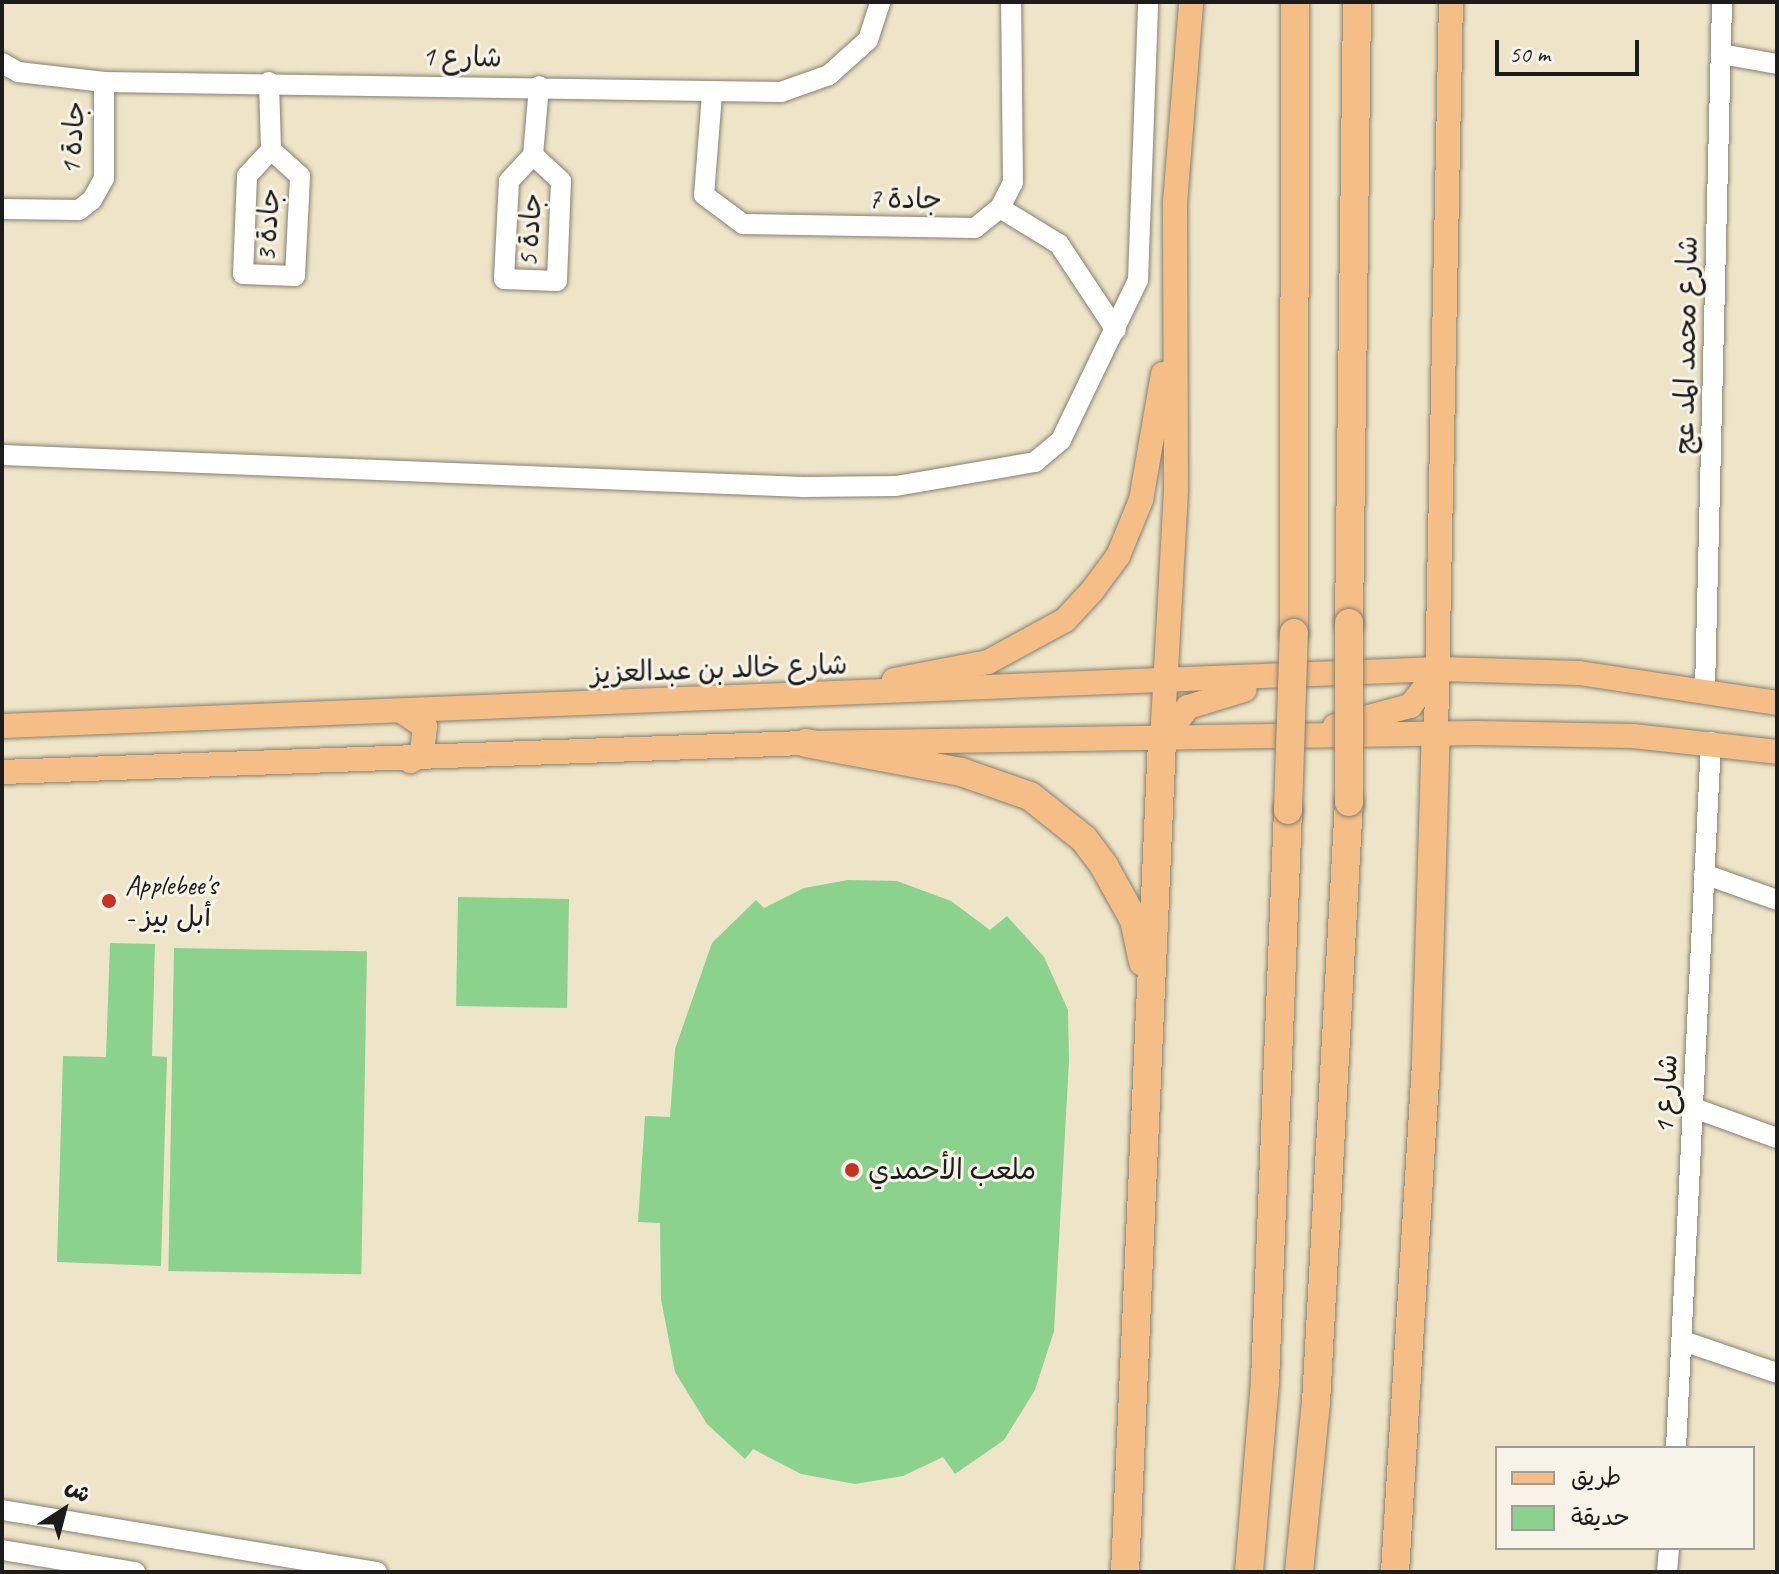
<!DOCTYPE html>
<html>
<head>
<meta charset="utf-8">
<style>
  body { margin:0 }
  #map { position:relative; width:1779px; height:1574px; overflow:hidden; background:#eee4c7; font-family:Caveat,"Playpen Sans Arabic",sans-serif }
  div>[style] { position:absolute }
  .green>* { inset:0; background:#8bd28c; transform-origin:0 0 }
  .roads { filter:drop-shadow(0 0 2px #858072) drop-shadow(0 0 2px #858072) }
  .minor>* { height:20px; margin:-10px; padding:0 10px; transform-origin:10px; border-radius:10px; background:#fff }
  .major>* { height:24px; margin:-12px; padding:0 12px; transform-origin:12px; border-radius:12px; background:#f6be87 }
  .highway>* { height:28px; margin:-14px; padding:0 14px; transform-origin:14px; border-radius:14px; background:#f6be87 }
  .bridges { filter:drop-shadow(0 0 2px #858072) drop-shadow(0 0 2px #858072) }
  .highway-bridge>* { height:28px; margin:-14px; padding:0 14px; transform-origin:14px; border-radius:14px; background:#f6be87 }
  .dots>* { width:22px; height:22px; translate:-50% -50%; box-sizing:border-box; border:4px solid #f7f3e8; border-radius:50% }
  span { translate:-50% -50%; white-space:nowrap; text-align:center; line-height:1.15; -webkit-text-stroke:6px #f7f3e8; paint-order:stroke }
  .street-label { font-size:28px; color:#1c1c1c }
  .poi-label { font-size:28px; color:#1c1c1c }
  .left { translate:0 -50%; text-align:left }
  .frame { position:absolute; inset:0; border:4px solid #1c1c1c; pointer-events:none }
  .legend { position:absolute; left:1495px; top:1446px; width:260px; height:104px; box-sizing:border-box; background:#f7f3e8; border:2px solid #9f9d96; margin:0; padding:10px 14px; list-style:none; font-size:24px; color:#1c1c1c }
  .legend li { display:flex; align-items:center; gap:16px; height:40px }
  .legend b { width:40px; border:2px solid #9f9d96 }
  .north { position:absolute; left:24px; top:1470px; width:80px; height:80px; -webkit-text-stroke:6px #f7f3e8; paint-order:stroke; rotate:36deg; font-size:22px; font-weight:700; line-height:32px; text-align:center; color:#1c1c1c }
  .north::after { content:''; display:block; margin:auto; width:28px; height:36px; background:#1c1c1c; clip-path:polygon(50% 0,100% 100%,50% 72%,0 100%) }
  .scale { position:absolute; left:1495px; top:40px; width:144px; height:36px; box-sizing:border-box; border:4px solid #1c1c1c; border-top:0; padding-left:10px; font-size:24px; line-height:28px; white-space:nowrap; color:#1c1c1c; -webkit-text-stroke:6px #f7f3e8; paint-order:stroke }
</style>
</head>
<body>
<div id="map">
  <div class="green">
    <i style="clip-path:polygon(848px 880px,897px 881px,951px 901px,990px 930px,1007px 916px,1044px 957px,1068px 1010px,1069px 1061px,1054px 1331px,1035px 1390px,1004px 1440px,955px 1474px,943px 1457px,903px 1476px,855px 1484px,801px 1474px,753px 1449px,745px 1459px,707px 1424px,675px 1372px,661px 1299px,660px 1223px,638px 1222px,645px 1116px,670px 1117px,675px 1049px,712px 943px,756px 900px,764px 908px,804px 888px)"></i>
    <i style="left:458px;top:897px;width:111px;height:109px;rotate:1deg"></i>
    <i style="clip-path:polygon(110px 943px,155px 944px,152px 1056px,167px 1057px,161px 1266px,57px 1262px,63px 1056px,106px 1057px)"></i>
    <i style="left:174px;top:948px;width:193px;height:323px;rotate:1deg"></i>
  </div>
  <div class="roads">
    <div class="minor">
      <i style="left:1721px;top:54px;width:57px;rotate:10.1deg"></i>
      <i style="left:2px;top:63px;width:18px;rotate:29deg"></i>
      <i style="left:18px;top:72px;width:87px;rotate:6.6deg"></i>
      <i style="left:104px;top:82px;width:677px;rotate:0.85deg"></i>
      <i style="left:781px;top:92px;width:51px;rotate:-19.5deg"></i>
      <i style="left:829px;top:75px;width:52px;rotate:-41.9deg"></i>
      <i style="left:868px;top:40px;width:40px;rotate:-72deg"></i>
      <i style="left:269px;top:82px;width:68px;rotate:88.3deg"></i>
      <i style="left:271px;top:150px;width:35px;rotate:133deg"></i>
      <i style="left:247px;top:176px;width:98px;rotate:92.3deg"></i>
      <i style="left:243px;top:274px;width:52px;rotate:2.2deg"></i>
      <i style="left:295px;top:276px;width:100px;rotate:-87.1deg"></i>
      <i style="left:300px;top:176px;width:39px;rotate:-138deg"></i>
      <i style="left:712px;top:94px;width:101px;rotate:94.5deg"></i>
      <i style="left:704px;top:195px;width:49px;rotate:36.6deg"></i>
      <i style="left:743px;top:224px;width:232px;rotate:1deg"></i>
      <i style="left:975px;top:228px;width:32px;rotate:-39deg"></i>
      <i style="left:1000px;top:208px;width:28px;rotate:-63deg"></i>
      <i style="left:1013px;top:183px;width:181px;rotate:-90.6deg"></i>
      <i style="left:533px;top:155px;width:38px;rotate:43deg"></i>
      <i style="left:561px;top:181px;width:100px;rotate:92.3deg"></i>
      <i style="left:557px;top:281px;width:53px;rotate:-177.8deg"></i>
      <i style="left:504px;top:279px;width:98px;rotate:-87.1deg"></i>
      <i style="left:509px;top:181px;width:35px;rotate:-47deg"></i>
      <i style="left:533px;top:155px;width:69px;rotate:-85deg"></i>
      <i style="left:1000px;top:208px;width:69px;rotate:31.4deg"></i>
      <i style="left:1059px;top:244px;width:103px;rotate:56.5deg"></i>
      <i style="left:2px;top:209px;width:77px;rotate:0.7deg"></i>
      <i style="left:79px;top:210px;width:16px;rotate:-38deg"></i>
      <i style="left:92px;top:200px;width:25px;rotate:-61deg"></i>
      <i style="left:104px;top:178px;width:96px;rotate:-90deg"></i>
      <i style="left:2px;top:455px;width:802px;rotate:2.29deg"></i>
      <i style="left:803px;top:487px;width:93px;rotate:-0.6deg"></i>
      <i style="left:896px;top:486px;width:141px;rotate:-9.8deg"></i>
      <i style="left:1035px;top:462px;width:34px;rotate:-40deg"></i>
      <i style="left:1061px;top:440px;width:178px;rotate:-64.3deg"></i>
      <i style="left:1138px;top:280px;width:278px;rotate:-87.9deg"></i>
      <i style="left:1705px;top:689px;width:687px;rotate:-88.58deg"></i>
      <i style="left:1704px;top:874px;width:77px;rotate:19.6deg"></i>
      <i style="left:1694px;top:1108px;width:88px;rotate:19.9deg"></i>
      <i style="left:1683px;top:1341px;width:99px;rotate:18.8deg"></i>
      <i style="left:1676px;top:1448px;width:707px;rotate:-87.16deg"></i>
      <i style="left:2px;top:1510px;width:380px;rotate:9.4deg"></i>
      <i style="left:2px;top:1550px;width:135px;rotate:9.4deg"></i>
      <i style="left:1667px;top:1572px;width:24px;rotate:-85deg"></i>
    </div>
    <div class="major">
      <i style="left:894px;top:680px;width:96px;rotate:-10.8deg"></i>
      <i style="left:988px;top:662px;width:88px;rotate:-28.6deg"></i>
      <i style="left:1065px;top:620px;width:40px;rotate:-47deg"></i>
      <i style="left:1092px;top:591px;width:44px;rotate:-53.4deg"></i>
      <i style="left:1118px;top:556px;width:61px;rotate:-67.7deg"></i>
      <i style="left:1141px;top:500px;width:128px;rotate:-80.1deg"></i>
      <i style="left:403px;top:712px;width:27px;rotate:34deg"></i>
      <i style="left:425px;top:727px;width:26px;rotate:97deg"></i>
      <i style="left:422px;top:753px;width:14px;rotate:144deg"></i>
      <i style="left:2px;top:726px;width:1438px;rotate:-2.27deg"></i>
      <i style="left:1439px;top:669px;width:140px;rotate:1.6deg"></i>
      <i style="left:1579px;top:673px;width:200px;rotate:8.6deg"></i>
      <i style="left:1335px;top:726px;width:78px;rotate:-14.9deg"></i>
      <i style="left:1410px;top:706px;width:45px;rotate:-51.3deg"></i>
      <i style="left:1436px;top:734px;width:732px;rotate:-88.83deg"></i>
      <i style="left:1162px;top:741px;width:251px;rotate:-86.8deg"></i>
      <i style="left:1176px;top:490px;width:287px;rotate:-90.2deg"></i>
      <i style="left:1175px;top:203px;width:202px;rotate:-85.4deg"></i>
      <i style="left:1162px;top:741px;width:43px;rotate:-52.6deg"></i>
      <i style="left:1188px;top:707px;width:59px;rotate:-16.9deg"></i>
      <i style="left:2px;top:772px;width:805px;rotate:-2.07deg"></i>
      <i style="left:806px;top:743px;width:671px;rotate:-0.85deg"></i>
      <i style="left:1477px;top:733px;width:156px;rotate:1.1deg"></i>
      <i style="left:1633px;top:736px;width:145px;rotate:6.3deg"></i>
    </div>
    <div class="highway">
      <i style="left:1349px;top:623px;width:621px;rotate:-89.26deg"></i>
      <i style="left:1294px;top:633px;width:631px;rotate:-89.91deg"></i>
      <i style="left:806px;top:743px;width:158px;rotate:10.6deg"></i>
      <i style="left:961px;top:772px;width:73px;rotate:19.2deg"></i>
      <i style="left:1030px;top:796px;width:69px;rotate:38.5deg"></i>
      <i style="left:1084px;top:839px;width:34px;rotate:53deg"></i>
      <i style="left:1104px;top:866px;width:62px;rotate:60.9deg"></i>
      <i style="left:1134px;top:920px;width:43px;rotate:77.9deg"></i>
      <i style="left:1125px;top:1572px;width:832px;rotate:-87.45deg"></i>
      <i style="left:1249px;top:1572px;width:192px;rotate:-85.2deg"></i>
      <i style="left:1265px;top:1381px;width:571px;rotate:-87.69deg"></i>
      <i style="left:1299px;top:1572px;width:170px;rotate:-84.3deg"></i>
      <i style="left:1316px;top:1403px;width:602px;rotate:-86.86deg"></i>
      <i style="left:1395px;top:1572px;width:510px;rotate:-86.51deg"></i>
      <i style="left:1426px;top:1063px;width:329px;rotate:-88.3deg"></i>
    </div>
  </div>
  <div class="bridges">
    <div class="highway-bridge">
      <i style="left:1349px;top:623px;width:179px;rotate:90deg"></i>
      <i style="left:1288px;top:810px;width:177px;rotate:-88.1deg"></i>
    </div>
  </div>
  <div class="dots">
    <i style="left:109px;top:901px;background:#c8321e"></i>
    <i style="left:852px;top:1170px;background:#c8321e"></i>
  </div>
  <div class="street-label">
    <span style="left:462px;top:57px;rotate:1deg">شارع 1</span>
    <span style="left:73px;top:138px;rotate:-86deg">جادة 1</span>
    <span style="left:905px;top:199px;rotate:1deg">جادة 7</span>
    <span style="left:268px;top:225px;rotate:-86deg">جادة 3</span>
    <span style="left:530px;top:230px;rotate:-86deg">جادة 5</span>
    <span style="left:1686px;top:345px;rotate:-89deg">شارع محمد المد عج</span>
    <span style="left:719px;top:669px;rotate:-2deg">شارع خالد بن عبدالعزيز</span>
    <span style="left:1666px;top:1094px;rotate:-87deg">شارع 1</span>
  </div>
  <div class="poi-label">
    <span class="left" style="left:125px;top:901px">Applebee's<br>- أبل بيز</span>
    <span class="left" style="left:868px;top:1170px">ملعب الأحمدي</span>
  </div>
  <div class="frame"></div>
  <ul class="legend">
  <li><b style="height:10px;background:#f6be87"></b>طريق</li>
  <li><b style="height:22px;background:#8bd28c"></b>حديقة</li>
  </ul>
  <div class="north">ش</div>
  <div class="scale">50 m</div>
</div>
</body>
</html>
